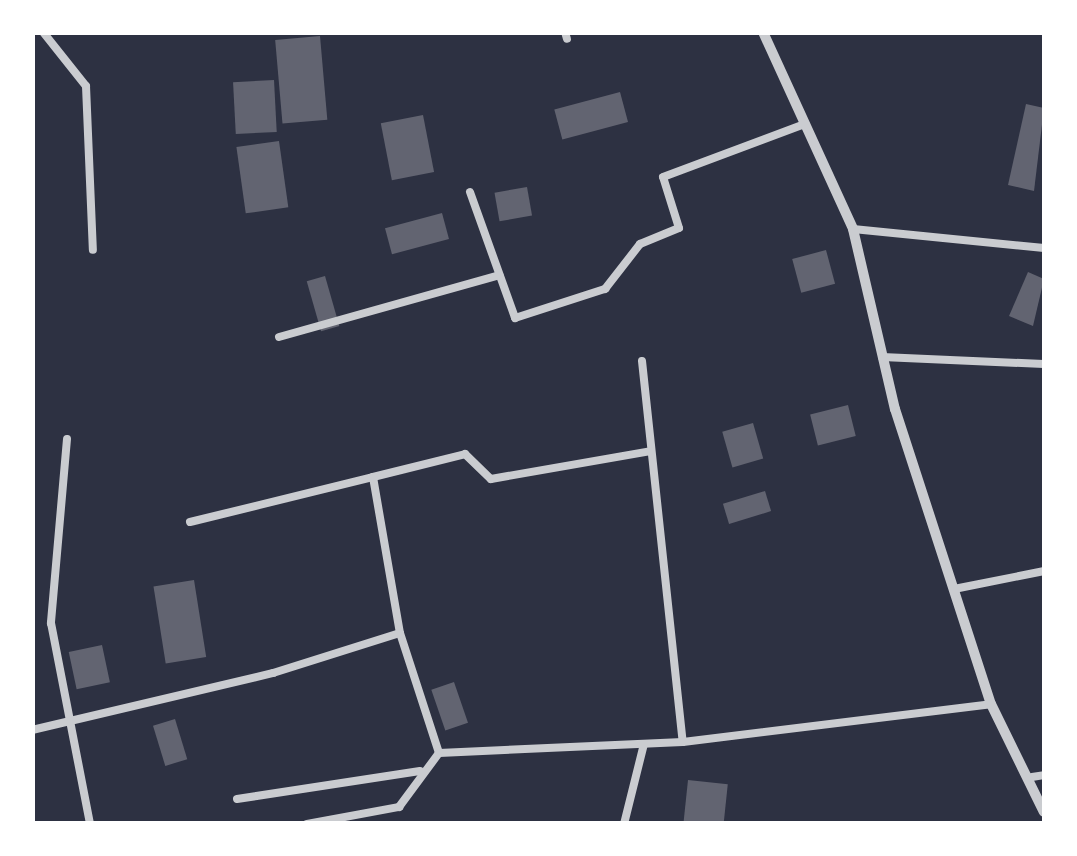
<!DOCTYPE html>
<html>
<head>
<meta charset="utf-8">
<style>
  body { margin:0 }
  #map { position:relative; width:1077px; height:856px; overflow:hidden; background:#2d3142; font-family:Inter,sans-serif }
  div>[style] { position:absolute }
  .building>* { inset:0; background:#626471; transform-origin:0 0 }
  .service>* { height:8px; margin:-4px; padding:0 4px; transform-origin:4px; border-radius:4px; background:#caccd0 }
  .minor>* { height:10px; margin:-5px; padding:0 5px; transform-origin:5px; border-radius:5px; background:#caccd0 }
  span { translate:-50% -50%; white-space:nowrap; text-align:center; line-height:1.15; -webkit-text-stroke:8px #fff; paint-order:stroke }
  .frame { position:absolute; inset:0; border:35px solid #fff; pointer-events:none }
</style>
</head>
<body>
<div id="map">
  <div class="building">
    <i style="left:320px;top:36px;width:84px;height:45px;rotate:85deg"></i>
    <i style="left:274px;top:80px;width:52px;height:41px;rotate:87deg"></i>
    <i style="left:620px;top:92px;width:31px;height:68px;rotate:75deg"></i>
    <i style="clip-path:polygon(1026px 104px,1044px 108px,1034px 191px,1008px 185px)"></i>
    <i style="left:423px;top:115px;width:58px;height:43px;rotate:79deg"></i>
    <i style="left:279px;top:141px;width:67px;height:43px;rotate:82deg"></i>
    <i style="left:527px;top:187px;width:29px;height:33px;rotate:80deg"></i>
    <i style="left:442px;top:213px;width:27px;height:59px;rotate:75deg"></i>
    <i style="left:826px;top:250px;width:35px;height:35px;rotate:75deg"></i>
    <i style="clip-path:polygon(1028px 272px,1044px 279px,1033px 326px,1009px 316px)"></i>
    <i style="left:325px;top:276px;width:52px;height:19px;rotate:74deg"></i>
    <i style="left:848px;top:405px;width:32px;height:39px;rotate:76deg"></i>
    <i style="left:753px;top:423px;width:37px;height:32px;rotate:74deg"></i>
    <i style="left:765px;top:491px;width:21px;height:44px;rotate:73deg"></i>
    <i style="left:194px;top:580px;width:78px;height:41px;rotate:81deg"></i>
    <i style="left:102px;top:645px;width:38px;height:34px;rotate:78deg"></i>
    <i style="left:454px;top:682px;width:43px;height:24px;rotate:71deg"></i>
    <i style="left:175px;top:719px;width:42px;height:23px;rotate:73deg"></i>
    <i style="left:688px;top:780px;width:40px;height:44px;rotate:6deg"></i>
  </div>
  <div class="service">
    <i style="left:43px;top:32px;width:69px;rotate:51.5deg"></i>
    <i style="left:86px;top:86px;width:164px;rotate:87.6deg"></i>
    <i style="left:565px;top:32px;width:7px;rotate:74deg"></i>
    <i style="left:470px;top:192px;width:134px;rotate:70.3deg"></i>
    <i style="left:515px;top:318px;width:95px;rotate:-17.9deg"></i>
    <i style="left:605px;top:289px;width:57px;rotate:-52.1deg"></i>
    <i style="left:640px;top:244px;width:42px;rotate:-22.3deg"></i>
    <i style="left:679px;top:228px;width:53px;rotate:-107.4deg"></i>
    <i style="left:663px;top:177px;width:152px;rotate:-20.5deg"></i>
    <i style="left:853px;top:229px;width:192px;rotate:5.7deg"></i>
    <i style="left:279px;top:337px;width:229px;rotate:-15.7deg"></i>
    <i style="left:882px;top:357px;width:162px;rotate:2.5deg"></i>
    <i style="left:642px;top:361px;width:383px;rotate:83.9deg"></i>
    <i style="left:67px;top:439px;width:185px;rotate:95deg"></i>
    <i style="left:51px;top:623px;width:205px;rotate:79deg"></i>
    <i style="left:373px;top:477px;width:95px;rotate:-14deg"></i>
    <i style="left:465px;top:454px;width:36px;rotate:44deg"></i>
    <i style="left:491px;top:479px;width:162px;rotate:-9.9deg"></i>
    <i style="left:190px;top:522px;width:188px;rotate:-13.8deg"></i>
    <i style="left:373px;top:477px;width:158px;rotate:80.2deg"></i>
    <i style="left:954px;top:589px;width:92px;rotate:-11.3deg"></i>
    <i style="left:32px;top:730px;width:248px;rotate:-13.3deg"></i>
    <i style="left:273px;top:673px;width:133px;rotate:-17.5deg"></i>
    <i style="left:400px;top:633px;width:126px;rotate:72deg"></i>
    <i style="left:439px;top:753px;width:244px;rotate:-2.6deg"></i>
    <i style="left:683px;top:742px;width:310px;rotate:-7deg"></i>
    <i style="left:1032px;top:777px;width:12px;rotate:-9deg"></i>
    <i style="left:237px;top:799px;width:185px;rotate:-8.7deg"></i>
    <i style="left:307px;top:824px;width:94px;rotate:-10.5deg"></i>
    <i style="left:399px;top:807px;width:67px;rotate:-53.5deg"></i>
    <i style="left:624px;top:824px;width:82px;rotate:-76deg"></i>
  </div>
  <div class="minor">
    <i style="left:763px;top:32px;width:217px;rotate:65.4deg"></i>
    <i style="left:853px;top:229px;width:185px;rotate:76.9deg"></i>
    <i style="left:895px;top:409px;width:310px;rotate:72deg"></i>
    <i style="left:991px;top:704px;width:120px;rotate:63.9deg"></i>
  </div>
  <div class="frame"></div>
</div>
</body>
</html>
